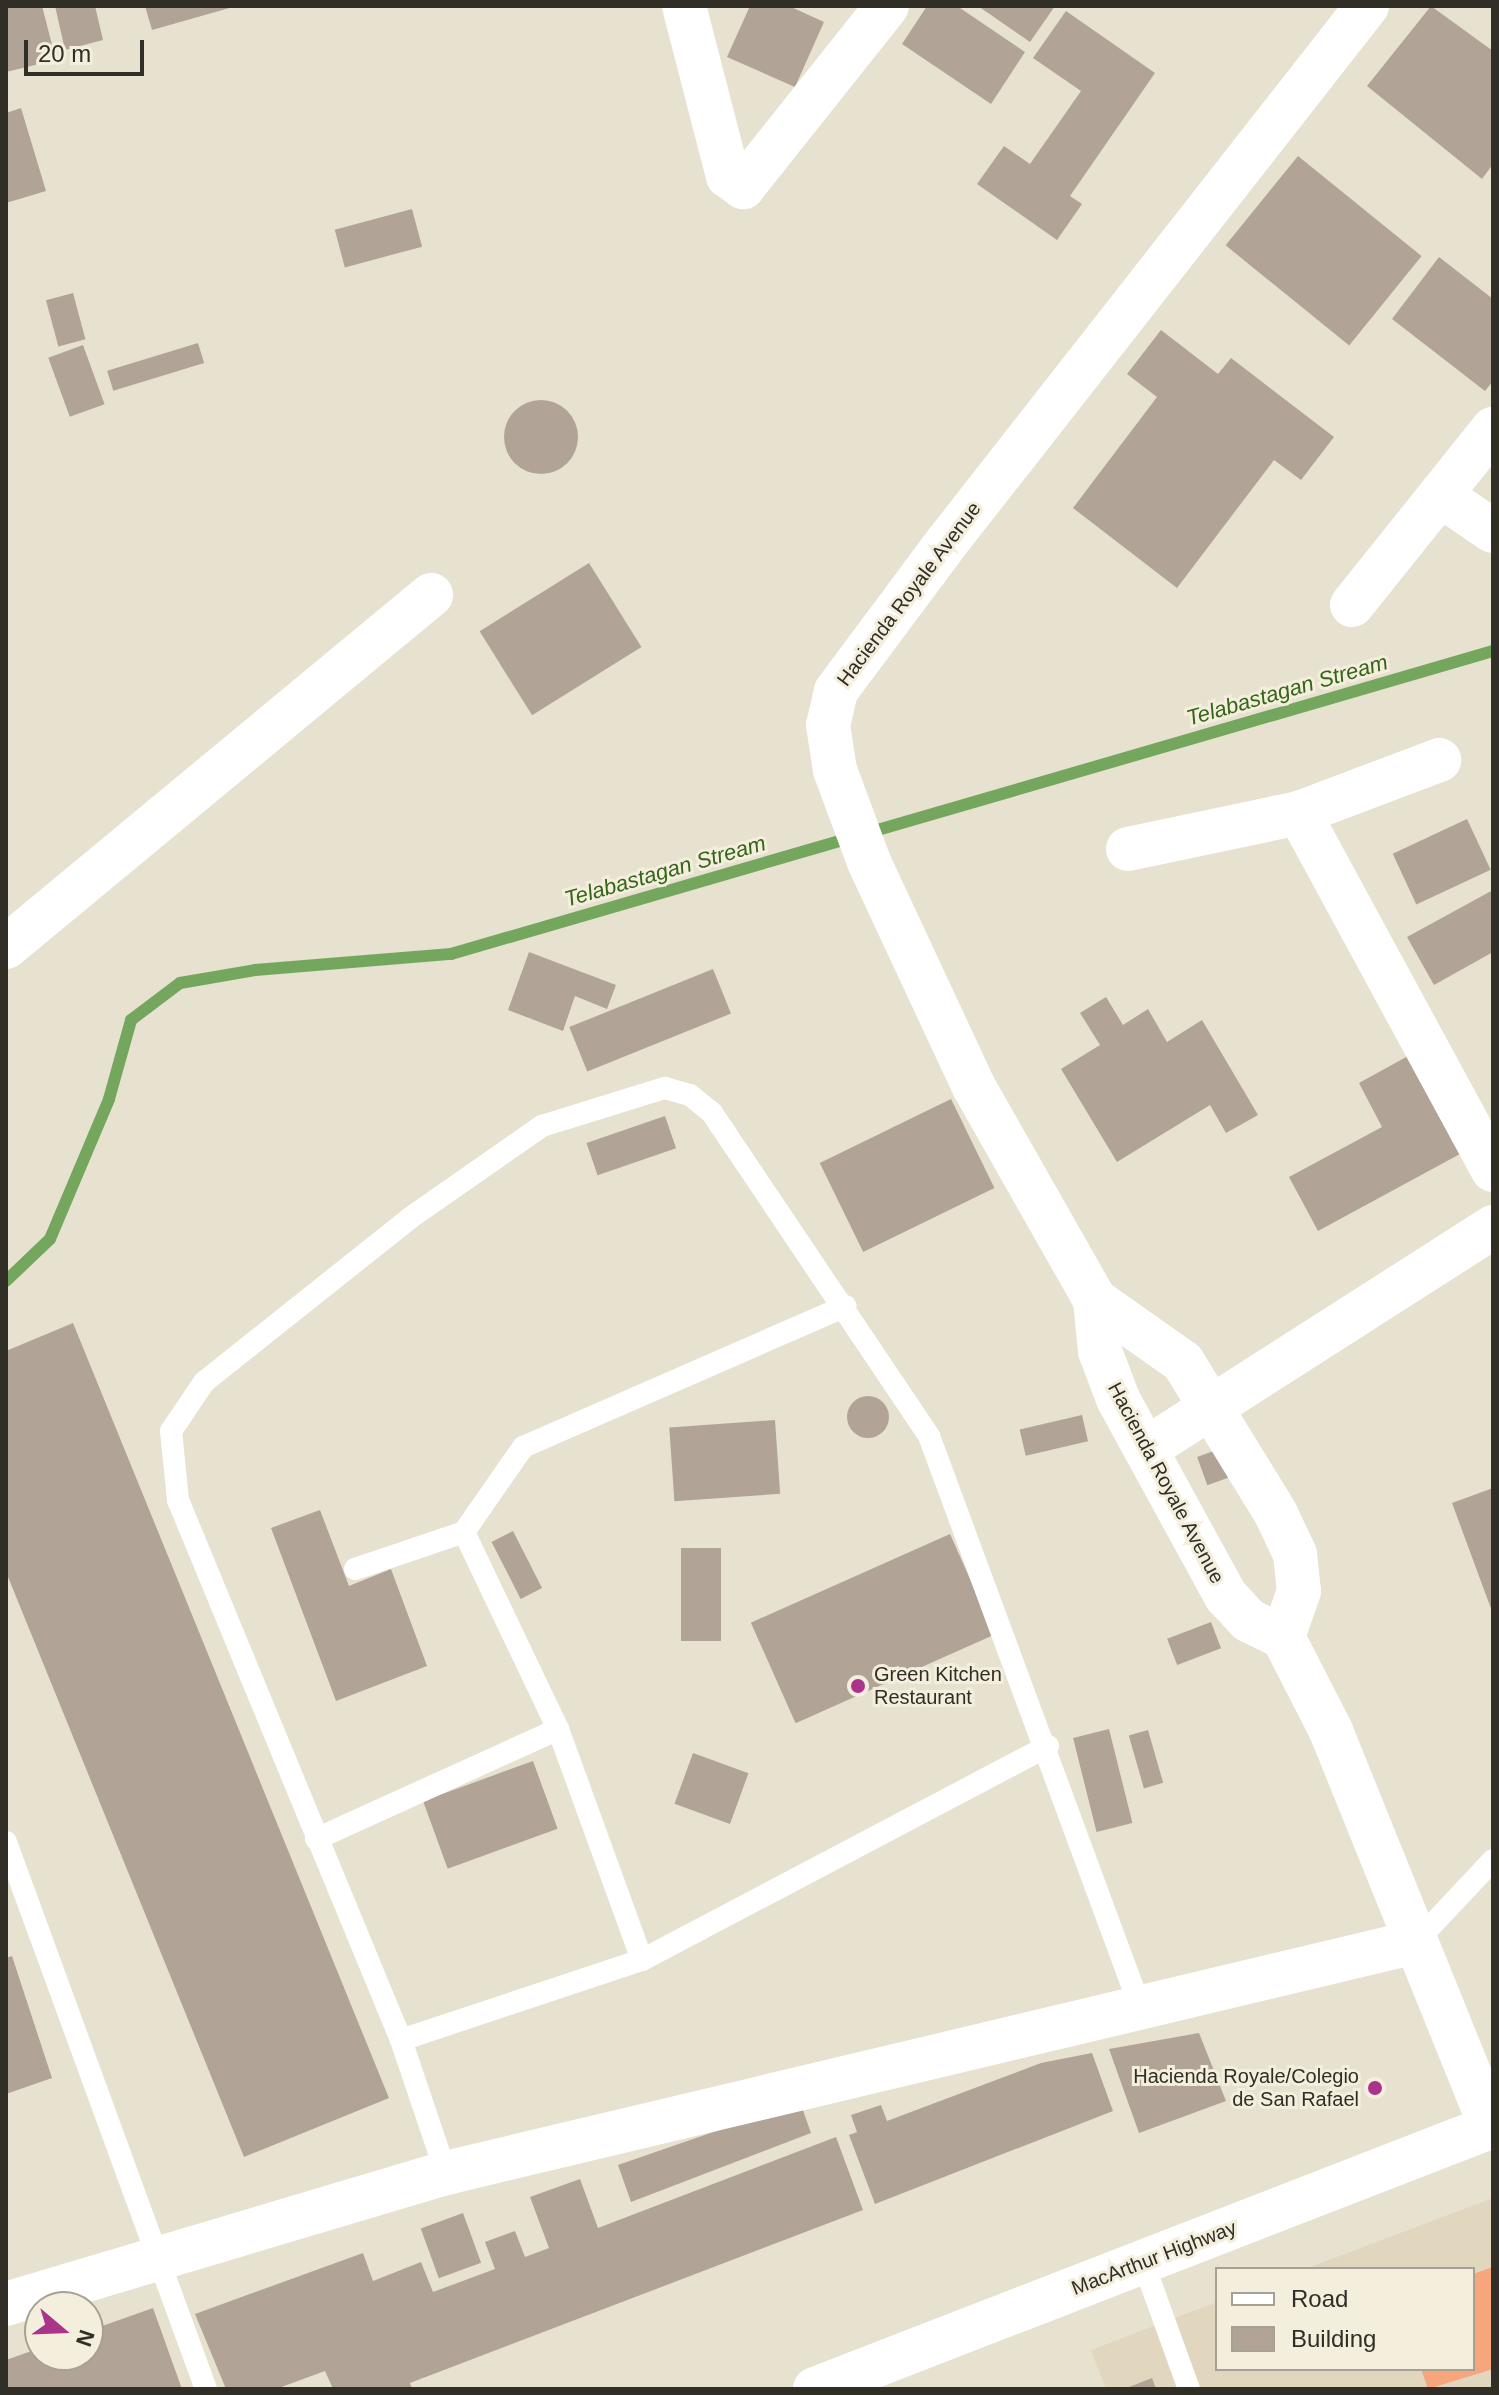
<!DOCTYPE html>
<html>
<head>
<meta charset="utf-8">
<style>
  body { margin:0 }
  #map { position:relative; width:1499px; height:2395px; overflow:hidden; background:#e7e1cf; font-family:Arial,sans-serif }
  div>[style] { position:absolute }
  .built>* { inset:0; background:#e0d7be }
  .green>* { inset:0; background:#f6a57c }
  .stream>* { height:12px; margin:-6px; padding:0 6px; transform-origin:6px; border-radius:6px; background:#74a75d }
  .building>* { inset:0; background:#b1a496; transform-origin:0 0 }
  .round { border-radius:50% }
  .lane>* { height:22px; margin:-11px; padding:0 11px; transform-origin:11px; border-radius:11px; background:#fff }
  .street>* { height:44px; margin:-22px; padding:0 22px; transform-origin:22px; border-radius:22px; background:#fff }
  .secondary>* { height:44px; margin:-22px; padding:0 22px; transform-origin:22px; border-radius:22px; background:#fff }
  .highway>* { height:44px; margin:-22px; padding:0 22px; transform-origin:22px; border-radius:22px; background:#fff }
  .dots>* { width:22px; height:22px; translate:-50% -50%; box-sizing:border-box; border:4px solid #f4eedc; border-radius:50% }
  span { translate:-50% -50%; white-space:nowrap; text-align:center; line-height:1.15; -webkit-text-stroke:6px #f4eedc; paint-order:stroke }
  .street-label { font-size:20px; color:#302e27 }
  .poi-label { font-size:20px; color:#302e27 }
  .left { translate:0 -50%; text-align:left }
  .right { translate:-100% -50%; text-align:right }
  .water-label { font-size:22px; color:#35651a; font-style:italic }
  .frame { position:absolute; inset:0; border:8px solid #302e27; pointer-events:none }
  .legend { position:absolute; left:1215px; top:2267px; width:260px; height:104px; box-sizing:border-box; background:#f4eedc; border:2px solid #a6a194; margin:0; padding:10px 14px; list-style:none; font-size:24px; color:#302e27 }
  .legend li { display:flex; align-items:center; gap:16px; height:40px }
  .legend b { width:40px; border:2px solid #a6a194 }
  .north { position:absolute; left:24px; top:2291px; width:80px; height:80px; box-sizing:border-box; background:#f4eedc; border:2px solid #a6a194; border-radius:50%; rotate:109deg; font-size:22px; font-weight:700; line-height:32px; text-align:center; color:#302e27 }
  .north::after { content:''; display:block; margin:auto; width:28px; height:36px; background:#ab348b; clip-path:polygon(50% 0,100% 100%,50% 72%,0 100%) }
  .scale { position:absolute; left:24px; top:40px; width:120px; height:36px; box-sizing:border-box; border:4px solid #302e27; border-top:0; padding-left:10px; font-size:24px; line-height:28px; white-space:nowrap; color:#302e27; -webkit-text-stroke:6px #f4eedc; paint-order:stroke }
</style>
</head>
<body>
<div id="map">
  <div class="built">
    <i style="clip-path:polygon(1493px 2198px,1493px 2389px,1106px 2389px,1091px 2350px,1217px 2302px,1217px 2369px,1473px 2369px,1473px 2269px,1305px 2269px)"></i>
  </div>
  <div class="green">
    <i style="clip-path:polygon(1493px 2267px,1493px 2369px,1428px 2389px,1421px 2369px,1473px 2369px,1473px 2274px)"></i>
  </div>
  <div class="stream">
    <i style="left:6px;top:1281px;width:61px;rotate:-43.7deg"></i>
    <i style="left:50px;top:1239px;width:152px;rotate:-67.1deg"></i>
    <i style="left:109px;top:1099px;width:82px;rotate:-74.4deg"></i>
    <i style="left:131px;top:1020px;width:61px;rotate:-37.1deg"></i>
    <i style="left:180px;top:983px;width:76px;rotate:-9.8deg"></i>
    <i style="left:255px;top:970px;width:197px;rotate:-4.7deg"></i>
    <i style="left:451px;top:954px;width:1085px;rotate:-16.21deg"></i>
  </div>
  <div class="building">
    <i style="clip-path:polygon(6px 6px,42px 6px,56px 60px,6px 72px)"></i>
    <i style="clip-path:polygon(55px 6px,95px 6px,103px 40px,65px 50px)"></i>
    <i style="clip-path:polygon(145px 6px,233px 6px,233px 7px,152px 30px)"></i>
    <i style="clip-path:polygon(750px 6px,789px 6px,824px 22px,795px 87px,727px 57px)"></i>
    <i style="clip-path:polygon(927px 6px,957px 6px,1025px 52px,991px 104px,902px 44px)"></i>
    <i style="clip-path:polygon(978px 6px,1055px 6px,1030px 42px)"></i>
    <i style="clip-path:polygon(1431px 6px,1493px 51px,1493px 164px,1482px 179px,1367px 86px)"></i>
    <i style="clip-path:polygon(1066px 11px,1155px 73px,1070px 196px,1082px 204px,1057px 240px,977px 184px,1004px 146px,1030px 164px,1081px 91px,1033px 58px)"></i>
    <i style="clip-path:polygon(21px 108px,46px 191px,6px 203px,6px 113px)"></i>
    <i style="left:1298px;top:156px;width:159px;height:115px;rotate:39deg"></i>
    <i style="left:412px;top:209px;width:39px;height:80px;rotate:75deg"></i>
    <i style="clip-path:polygon(1439px 257px,1493px 299px,1493px 381px,1485px 391px,1392px 319px)"></i>
    <i style="left:73px;top:293px;width:48px;height:28px;rotate:75deg"></i>
    <i style="clip-path:polygon(1161px 330px,1218px 374px,1231px 358px,1334px 437px,1301px 480px,1274px 460px,1177px 588px,1073px 508px,1157px 397px,1127px 374px)"></i>
    <i style="left:198px;top:343px;width:21px;height:95px;rotate:73deg"></i>
    <i style="left:83px;top:345px;width:63px;height:37px;rotate:70deg"></i>
    <i class="round" style="left:504px;top:400px;width:74px;height:74px"></i>
    <i style="left:589px;top:563px;width:99px;height:129px;rotate:58deg"></i>
    <i style="left:1467px;top:819px;width:56px;height:82px;rotate:65deg"></i>
    <i style="clip-path:polygon(1493px 890px,1493px 952px,1434px 985px,1407px 937px)"></i>
    <i style="clip-path:polygon(529px 952px,616px 985px,607px 1009px,575px 996px,563px 1031px,508px 1010px)"></i>
    <i style="left:713px;top:969px;width:48px;height:155px;rotate:68deg"></i>
    <i style="clip-path:polygon(1106px 997px,1123px 1025px,1148px 1009px,1167px 1042px,1202px 1020px,1258px 1115px,1226px 1133px,1210px 1105px,1117px 1162px,1061px 1069px,1100px 1045px,1080px 1013px)"></i>
    <i style="clip-path:polygon(1408px 1056px,1460px 1154px,1318px 1231px,1289px 1177px,1382px 1127px,1359px 1083px)"></i>
    <i style="left:951px;top:1099px;width:99px;height:146px;rotate:64deg"></i>
    <i style="left:665px;top:1116px;width:34px;height:83px;rotate:71deg"></i>
    <i style="clip-path:polygon(73px 1323px,389px 2098px,244px 2157px,6px 1572px,6px 1351px)"></i>
    <i class="round" style="left:847px;top:1396px;width:42px;height:42px"></i>
    <i style="left:1082px;top:1415px;width:27px;height:64px;rotate:77deg"></i>
    <i style="left:775px;top:1420px;width:74px;height:106px;rotate:86deg"></i>
    <i style="left:1230px;top:1445px;width:30px;height:35px;rotate:70deg"></i>
    <i style="clip-path:polygon(1493px 1488px,1493px 1614px,1452px 1503px)"></i>
    <i style="clip-path:polygon(320px 1510px,349px 1586px,391px 1569px,427px 1666px,336px 1701px,271px 1528px)"></i>
    <i style="left:513px;top:1531px;width:64px;height:24px;rotate:63deg"></i>
    <i style="left:950px;top:1534px;width:110px;height:218px;rotate:66deg"></i>
    <i style="left:681px;top:1548px;width:40px;height:93px"></i>
    <i style="left:1211px;top:1622px;width:28px;height:47px;rotate:69deg"></i>
    <i style="left:1109px;top:1729px;width:97px;height:37px;rotate:76deg"></i>
    <i style="left:1148px;top:1730px;width:55px;height:20px;rotate:74deg"></i>
    <i style="left:693px;top:1753px;width:59px;height:54px;rotate:20deg"></i>
    <i style="left:533px;top:1761px;width:72px;height:117px;rotate:70deg"></i>
    <i style="clip-path:polygon(12px 1956px,52px 2078px,6px 2094px,6px 1958px)"></i>
    <i style="clip-path:polygon(1199px 2033px,1226px 2101px,1139px 2133px,1109px 2049px)"></i>
    <i style="clip-path:polygon(1092px 2053px,1113px 2111px,875px 2204px,849px 2135px,857px 2132px,851px 2115px,881px 2105px,887px 2121px,1041px 2063px)"></i>
    <i style="clip-path:polygon(800px 2102px,811px 2133px,631px 2202px,618px 2165px)"></i>
    <i style="clip-path:polygon(836px 2137px,863px 2210px,410px 2383px,412px 2389px,333px 2389px,325px 2371px,276px 2389px,226px 2389px,195px 2314px,363px 2253px,373px 2281px,421px 2262px,433px 2292px,495px 2269px,485px 2242px,515px 2231px,525px 2257px,549px 2248px,530px 2197px,580px 2179px,598px 2228px)"></i>
    <i style="left:463px;top:2213px;width:53px;height:45px;rotate:70deg"></i>
    <i style="clip-path:polygon(153px 2308px,182px 2389px,6px 2389px,6px 2360px,40px 2348px,40px 2355px,88px 2355px,88px 2331px)"></i>
    <i style="clip-path:polygon(1152px 2378px,1156px 2389px,1124px 2389px)"></i>
  </div>
  <div class="lane">
    <i style="left:464px;top:1532px;width:218px;rotate:64.5deg"></i>
    <i style="left:558px;top:1729px;width:246px;rotate:70deg"></i>
    <i style="left:355px;top:1569px;width:115px;rotate:-18.7deg"></i>
    <i style="left:464px;top:1532px;width:103px;rotate:-55.2deg"></i>
    <i style="left:523px;top:1447px;width:352px;rotate:-23.6deg"></i>
    <i style="left:316px;top:1839px;width:266px;rotate:-24.4deg"></i>
    <i style="left:6px;top:1842px;width:582px;rotate:69.92deg"></i>
    <i style="left:1416px;top:1942px;width:112px;rotate:-46.8deg"></i>
    <i style="left:401px;top:2040px;width:254px;rotate:-18.4deg"></i>
    <i style="left:642px;top:1960px;width:459px;rotate:-27.8deg"></i>
    <i style="left:446px;top:2173px;width:140px;rotate:-108.7deg"></i>
    <i style="left:401px;top:2040px;width:584px;rotate:-112.44deg"></i>
    <i style="left:178px;top:1500px;width:69px;rotate:-95.8deg"></i>
    <i style="left:171px;top:1431px;width:59px;rotate:-56deg"></i>
    <i style="left:204px;top:1382px;width:263px;rotate:-38.5deg"></i>
    <i style="left:410px;top:1218px;width:161px;rotate:-34.9deg"></i>
    <i style="left:542px;top:1126px;width:129px;rotate:-17.2deg"></i>
    <i style="left:665px;top:1088px;width:26px;rotate:16deg"></i>
    <i style="left:690px;top:1095px;width:28px;rotate:39deg"></i>
    <i style="left:712px;top:1113px;width:389px;rotate:56.1deg"></i>
    <i style="left:929px;top:1436px;width:614px;rotate:69.71deg"></i>
    <i style="left:1143px;top:2262px;width:135px;rotate:70.1deg"></i>
  </div>
  <div class="street">
    <i style="left:684px;top:6px;width:176px;rotate:75.5deg"></i>
    <i style="left:728px;top:176px;width:19px;rotate:36deg"></i>
    <i style="left:743px;top:187px;width:231px;rotate:-51.5deg"></i>
    <i style="left:1440px;top:495px;width:64px;rotate:34.2deg"></i>
    <i style="left:1352px;top:605px;width:226px;rotate:-51.3deg"></i>
    <i style="left:1299px;top:813px;width:406px;rotate:61.5deg"></i>
    <i style="left:1128px;top:849px;width:175px;rotate:-11.9deg"></i>
    <i style="left:1299px;top:813px;width:150px;rotate:-20.7deg"></i>
    <i style="left:6px;top:947px;width:552px;rotate:-39.63deg"></i>
    <i style="left:1146px;top:1449px;width:412px;rotate:-32.6deg"></i>
    <i style="left:6px;top:2304px;width:459px;rotate:-16.6deg"></i>
    <i style="left:446px;top:2173px;width:997px;rotate:-13.4deg"></i>
  </div>
  <div class="secondary">
    <i style="left:1367px;top:6px;width:681px;rotate:128.08deg"></i>
    <i style="left:947px;top:542px;width:186px;rotate:126.7deg"></i>
    <i style="left:836px;top:691px;width:35px;rotate:103deg"></i>
    <i style="left:828px;top:725px;width:46px;rotate:81.2deg"></i>
    <i style="left:835px;top:770px;width:98px;rotate:69.7deg"></i>
    <i style="left:869px;top:862px;width:248px;rotate:65deg"></i>
    <i style="left:974px;top:1087px;width:245px;rotate:60.4deg"></i>
    <i style="left:1095px;top:1300px;width:51px;rotate:84.4deg"></i>
    <i style="left:1100px;top:1351px;width:51px;rotate:69.4deg"></i>
    <i style="left:1118px;top:1399px;width:225px;rotate:61.3deg"></i>
    <i style="left:1226px;top:1596px;width:33px;rotate:47deg"></i>
    <i style="left:1248px;top:1620px;width:39px;rotate:26deg"></i>
    <i style="left:1283px;top:1637px;width:106px;rotate:62.9deg"></i>
    <i style="left:1331px;top:1731px;width:427px;rotate:68deg"></i>
    <i style="left:1095px;top:1300px;width:108px;rotate:35.2deg"></i>
    <i style="left:1183px;top:1362px;width:178px;rotate:58.5deg"></i>
    <i style="left:1276px;top:1514px;width:44px;rotate:64.6deg"></i>
    <i style="left:1295px;top:1554px;width:37px;rotate:84deg"></i>
    <i style="left:1299px;top:1591px;width:49px;rotate:109.2deg"></i>
  </div>
  <div class="highway">
    <i style="left:815px;top:2389px;width:727px;rotate:-21.2deg"></i>
  </div>
  <div class="dots">
    <i style="left:858px;top:1686px;background:#ab348b"></i>
    <i style="left:1375px;top:2088px;background:#ab348b"></i>
  </div>
  <div class="street-label">
    <span style="left:909px;top:594px;rotate:-53deg">Hacienda Royale Avenue</span>
    <span style="left:1166px;top:1483px;rotate:62deg">Hacienda Royale Avenue</span>
    <span style="left:1154px;top:2258px;rotate:-21deg">MacArthur Highway</span>
  </div>
  <div class="poi-label">
    <span class="left" style="left:874px;top:1686px">Green Kitchen<br>Restaurant</span>
    <span class="right" style="left:1359px;top:2088px">Hacienda Royale/Colegio<br>de San Rafael</span>
  </div>
  <div class="water-label">
    <span style="left:1287px;top:690px;rotate:-16deg">Telabastagan Stream</span>
    <span style="left:665px;top:871px;rotate:-16deg">Telabastagan Stream</span>
  </div>
  <div class="frame"></div>
  <ul class="legend">
  <li><b style="height:10px;background:#fff"></b>Road</li>
  <li><b style="height:22px;background:#b1a496"></b>Building</li>
  </ul>
  <div class="north">N</div>
  <div class="scale">20 m</div>
</div>
</body>
</html>
